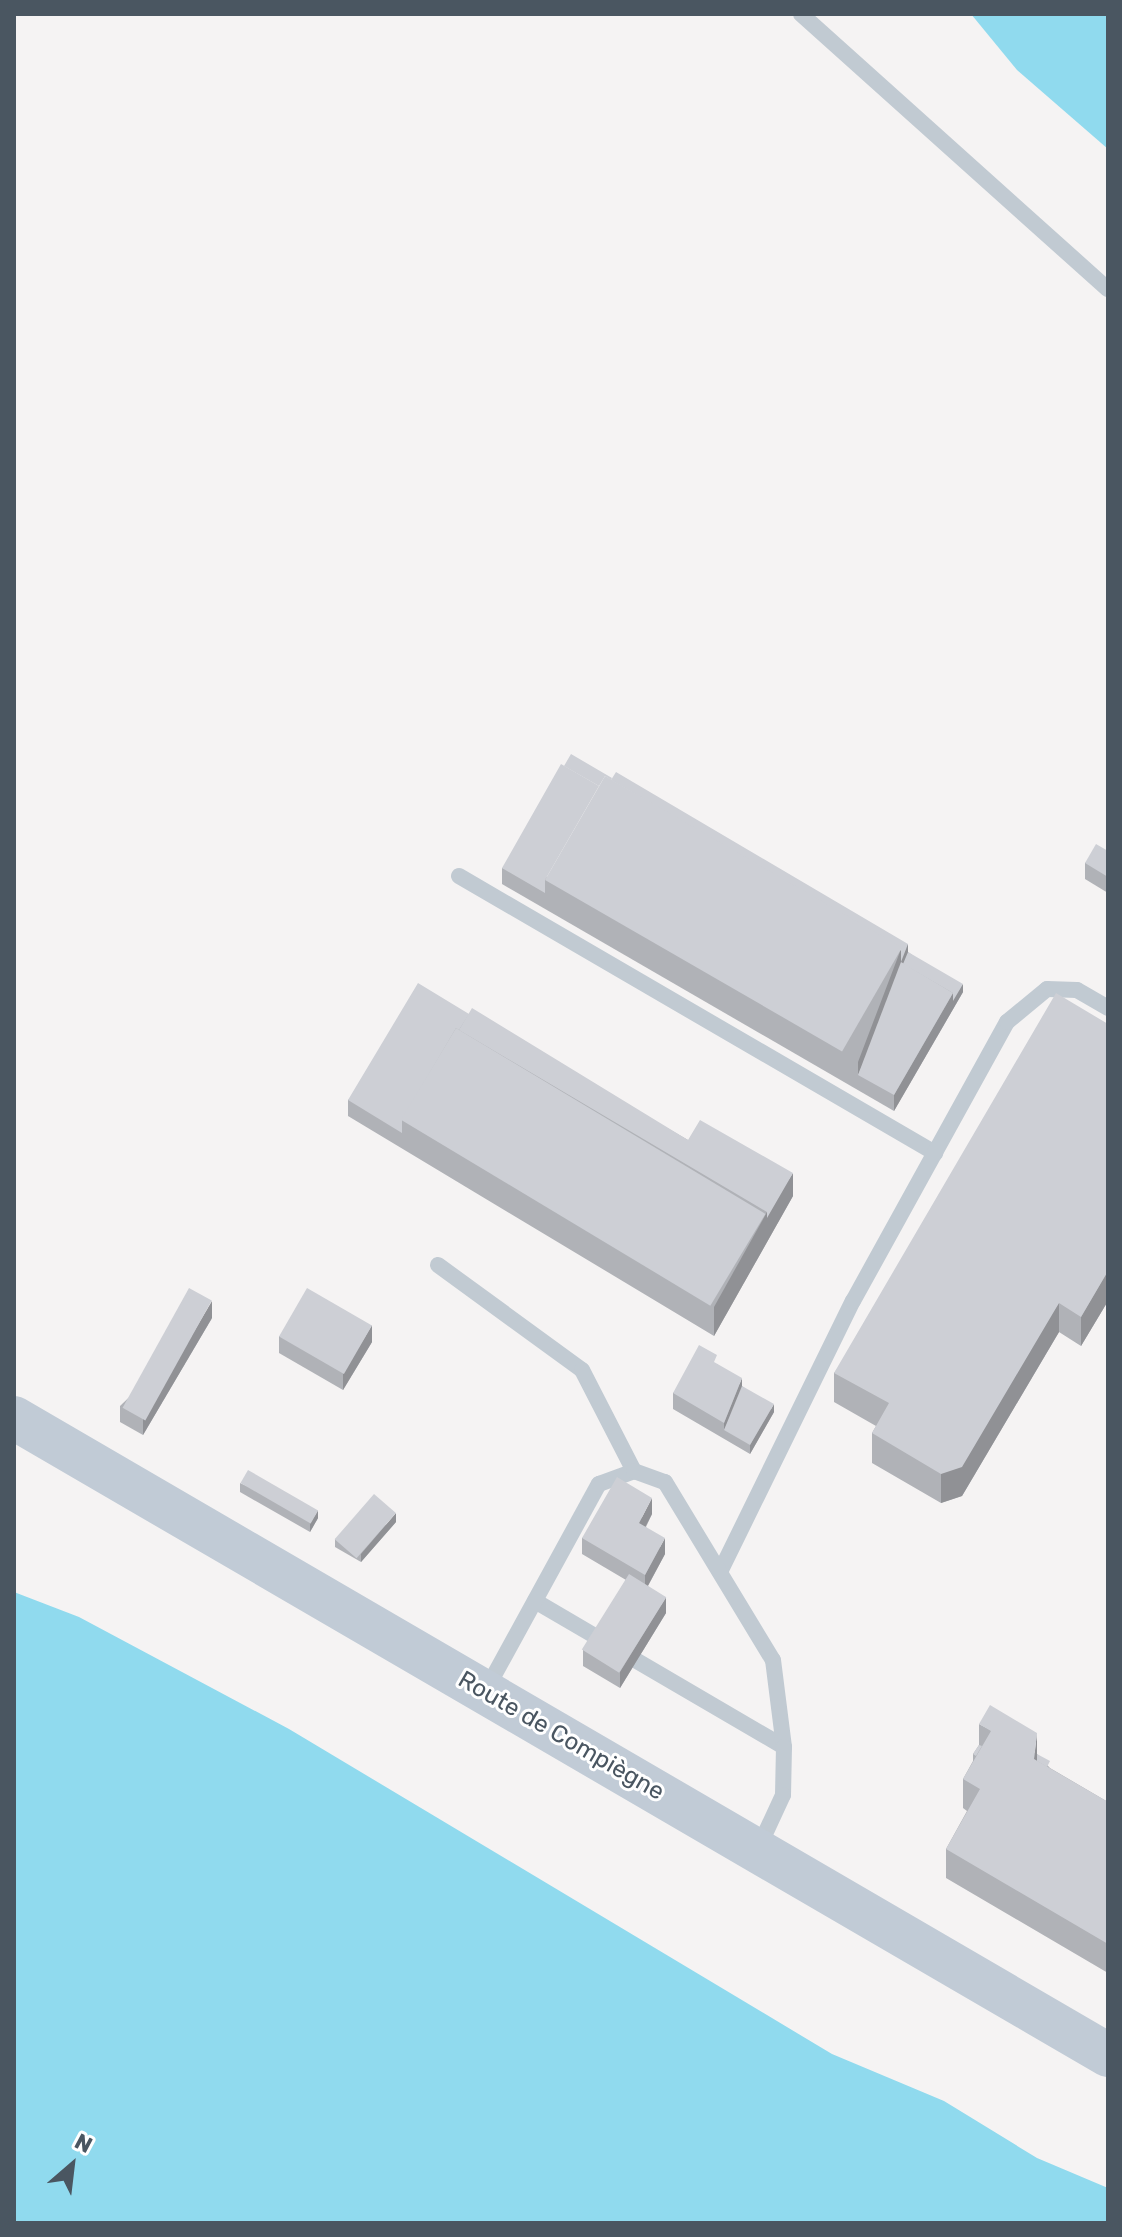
<!DOCTYPE html>
<html>
<head>
<meta charset="utf-8">
<style>
  body { margin:0 }
  #map { position:relative; width:1122px; height:2237px; overflow:hidden; background:#f5f3f3; font-family:Rubik,sans-serif }
  div>[style] { position:absolute }
  .water>* { inset:0; background:#90daee }
  .lane>* { height:16px; margin:-8px; padding:0 8px; transform-origin:8px; border-radius:8px; background:#c1cad2 }
  .secondary>* { height:44px; margin:-22px; padding:0 22px; transform-origin:22px; border-radius:22px; background:#c1cbd6 }
  .wall>* { inset:0; background:#b0b2b7 }
  .shaded-wall>* { inset:0; background:#909195 }
  .building>* { inset:0; background:#cdcfd5; transform-origin:0 0 }
  span { translate:-50% -50%; white-space:nowrap; text-align:center; line-height:1.15; -webkit-text-stroke:6px #fff; paint-order:stroke }
  .street-label { font-size:24px; color:#4a5661 }
  .frame { position:absolute; inset:0; border:16px solid #4a5661; pointer-events:none }
  .north { position:absolute; left:32px; top:2125px; width:80px; height:80px; -webkit-text-stroke:6px #fff; paint-order:stroke; rotate:28deg; font-size:22px; font-weight:700; line-height:32px; text-align:center; color:#4a5661 }
  .north::after { content:''; display:block; margin:auto; width:28px; height:36px; background:#4a5661; clip-path:polygon(50% 0,100% 100%,50% 72%,0 100%) }
</style>
</head>
<body>
<div id="map">
  <div class="water">
    <i style="clip-path:polygon(971px 14px,1108px 14px,1108px 149px,1017px 70px)"></i>
    <i style="clip-path:polygon(14px 1592px,79px 1617px,289px 1729px,832px 2054px,944px 2101px,1037px 2158px,1108px 2188px,1108px 2223px,14px 2223px)"></i>
  </div>
  <div class="lane">
    <i style="left:801px;top:14px;width:412px;rotate:41.9deg"></i>
    <i style="left:459px;top:876px;width:551px;rotate:30.2deg"></i>
    <i style="left:438px;top:1265px;width:178px;rotate:36.1deg"></i>
    <i style="left:582px;top:1370px;width:114px;rotate:62.8deg"></i>
    <i style="left:720px;top:1572px;width:302px;rotate:-63.9deg"></i>
    <i style="left:853px;top:1301px;width:319px;rotate:-61.1deg"></i>
    <i style="left:1007px;top:1022px;width:52px;rotate:-39.5deg"></i>
    <i style="left:1047px;top:989px;width:30px;rotate:2deg"></i>
    <i style="left:1077px;top:990px;width:36px;rotate:30deg"></i>
    <i style="left:535px;top:1601px;width:75px;rotate:30.3deg"></i>
    <i style="left:637px;top:1661px;width:170px;rotate:30.3deg"></i>
    <i style="left:486px;top:1690px;width:235px;rotate:-61.3deg"></i>
    <i style="left:599px;top:1484px;width:37px;rotate:-20deg"></i>
    <i style="left:634px;top:1471px;width:33px;rotate:20deg"></i>
    <i style="left:665px;top:1482px;width:208px;rotate:58.8deg"></i>
    <i style="left:773px;top:1660px;width:88px;rotate:82.8deg"></i>
    <i style="left:784px;top:1747px;width:48px;rotate:91.2deg"></i>
    <i style="left:783px;top:1795px;width:60px;rotate:114.8deg"></i>
  </div>
  <div class="secondary">
    <i style="left:14px;top:1418px;width:1266px;rotate:30.21deg"></i>
  </div>
  <div class="wall">
    <i style="clip-path:polygon(1108px 851px,1108px 893px,1085px 879px,1085px 863px)"></i>
    <i style="clip-path:polygon(502px 868px,908px 952px,963px 992px,894px 1111px,502px 884px)"></i>
    <i style="clip-path:polygon(469px 1014px,688px 1140px,793px 1196px,714px 1336px,348px 1116px,348px 1100px)"></i>
    <i style="clip-path:polygon(1108px 1024px,1108px 1301px,1081px 1346px,1059px 1332px,962px 1496px,941px 1503px,872px 1463px,872px 1433px,876px 1426px,834px 1402px,834px 1373px)"></i>
    <i style="clip-path:polygon(212px 1318px,143px 1435px,120px 1422px,120px 1406px)"></i>
    <i style="clip-path:polygon(279px 1336px,372px 1342px,343px 1390px,279px 1353px)"></i>
    <i style="clip-path:polygon(717px 1364px,742px 1386px,774px 1412px,750px 1454px,673px 1409px,673px 1393px)"></i>
    <i style="clip-path:polygon(240px 1483px,318px 1518px,310px 1532px,240px 1492px)"></i>
    <i style="clip-path:polygon(652px 1514px,646px 1527px,665px 1554px,648px 1586px,666px 1613px,620px 1688px,583px 1666px,583px 1650px,626px 1580px,582px 1554px,582px 1538px)"></i>
    <i style="clip-path:polygon(396px 1522px,361px 1562px,335px 1547px,335px 1539px)"></i>
    <i style="clip-path:polygon(979px 1724px,1037px 1754px,1050px 1768px,1108px 1802px,1108px 1973px,946px 1878px,946px 1849px,967px 1811px,963px 1808px,963px 1779px,973px 1761px,973px 1754px,979px 1745px)"></i>
  </div>
  <div class="shaded-wall">
    <i style="clip-path:polygon(908px 944px,908px 960px,858px 1075px,858px 1091px,858px 1062px,901px 949px)"></i>
    <i style="clip-path:polygon(963px 984px,963px 992px,894px 1111px,894px 1095px,953px 993px)"></i>
    <i style="clip-path:polygon(793px 1173px,793px 1196px,714px 1336px,714px 1307px,767px 1212px)"></i>
    <i style="clip-path:polygon(1108px 1271px,1108px 1301px,1081px 1346px,1081px 1317px)"></i>
    <i style="clip-path:polygon(212px 1301px,212px 1318px,143px 1435px,143px 1418px)"></i>
    <i style="clip-path:polygon(1059px 1303px,1059px 1332px,962px 1496px,941px 1503px,941px 1474px)"></i>
    <i style="clip-path:polygon(372px 1325px,372px 1342px,343px 1390px,343px 1374px)"></i>
    <i style="clip-path:polygon(742px 1378px,742px 1394px,724px 1430px,724px 1423px)"></i>
    <i style="clip-path:polygon(774px 1404px,774px 1412px,750px 1454px,750px 1445px)"></i>
    <i style="clip-path:polygon(652px 1498px,652px 1514px,639px 1539px,639px 1523px)"></i>
    <i style="clip-path:polygon(318px 1510px,318px 1518px,310px 1532px,310px 1524px)"></i>
    <i style="clip-path:polygon(396px 1513px,396px 1522px,361px 1562px,361px 1554px)"></i>
    <i style="clip-path:polygon(665px 1538px,665px 1554px,645px 1591px,645px 1575px)"></i>
    <i style="clip-path:polygon(666px 1597px,666px 1613px,620px 1688px,620px 1672px)"></i>
    <i style="clip-path:polygon(1037px 1733px,1037px 1763px,1034px 1759px)"></i>
  </div>
  <div class="building">
    <i style="clip-path:polygon(571px 754px,612px 778px,611px 780px,605px 776px,599px 786px,564px 766px)"></i>
    <i style="clip-path:polygon(561px 764px,599px 786px,545px 880px,545px 893px,502px 868px)"></i>
    <i style="clip-path:polygon(616px 772px,908px 944px,901px 962px,901px 949px,611px 780px)"></i>
    <i style="left:605px;top:776px;width:343px;height:120px;rotate:30deg"></i>
    <i style="clip-path:polygon(1096px 844px,1108px 851px,1108px 877px,1085px 863px)"></i>
    <i style="clip-path:polygon(908px 952px,963px 984px,953px 1001px,953px 993px,903px 964px)"></i>
    <i style="clip-path:polygon(901px 962px,953px 993px,894px 1095px,858px 1075px)"></i>
    <i style="clip-path:polygon(418px 983px,469px 1014px,459px 1030px,456px 1028px,402px 1120px,402px 1133px,348px 1100px)"></i>
    <i style="clip-path:polygon(1056px 993px,1108px 1024px,1108px 1271px,1081px 1317px,1059px 1303px,962px 1467px,941px 1474px,872px 1433px,889px 1403px,834px 1373px)"></i>
    <i style="clip-path:polygon(472px 1008px,688px 1140px,700px 1120px,793px 1173px,767px 1218px,767px 1212px,459px 1030px)"></i>
    <i style="left:456px;top:1028px;width:361px;height:107px;rotate:31deg"></i>
    <i style="left:189px;top:1288px;width:26px;height:137px;rotate:29deg"></i>
    <i style="left:307px;top:1288px;width:75px;height:56px;rotate:30deg"></i>
    <i style="clip-path:polygon(699px 1345px,717px 1355px,714px 1362px,742px 1378px,724px 1423px,673px 1393px)"></i>
    <i style="clip-path:polygon(742px 1386px,774px 1404px,750px 1445px,724px 1430px)"></i>
    <i style="left:248px;top:1470px;width:81px;height:15px;rotate:30deg"></i>
    <i style="clip-path:polygon(617px 1477px,652px 1498px,639px 1523px,665px 1538px,645px 1575px,582px 1538px)"></i>
    <i style="left:374px;top:1494px;width:29px;height:60px;rotate:41deg"></i>
    <i style="left:629px;top:1574px;width:44px;height:89px;rotate:32deg"></i>
    <i style="clip-path:polygon(990px 1705px,1037px 1733px,1034px 1759px,1108px 1802px,1108px 1944px,946px 1849px,980px 1789px,963px 1779px,991px 1731px,979px 1724px)"></i>
    <i style="clip-path:polygon(979px 1745px,982px 1746px,976px 1756px,973px 1754px)"></i>
    <i style="clip-path:polygon(1037px 1754px,1050px 1761px,1047px 1767px,1037px 1761px)"></i>
  </div>
  <div class="street-label">
    <span style="left:561px;top:1736px;rotate:30deg">Route de Compiègne</span>
  </div>
  <div class="frame"></div>
  <div class="north">N</div>
</div>
</body>
</html>
